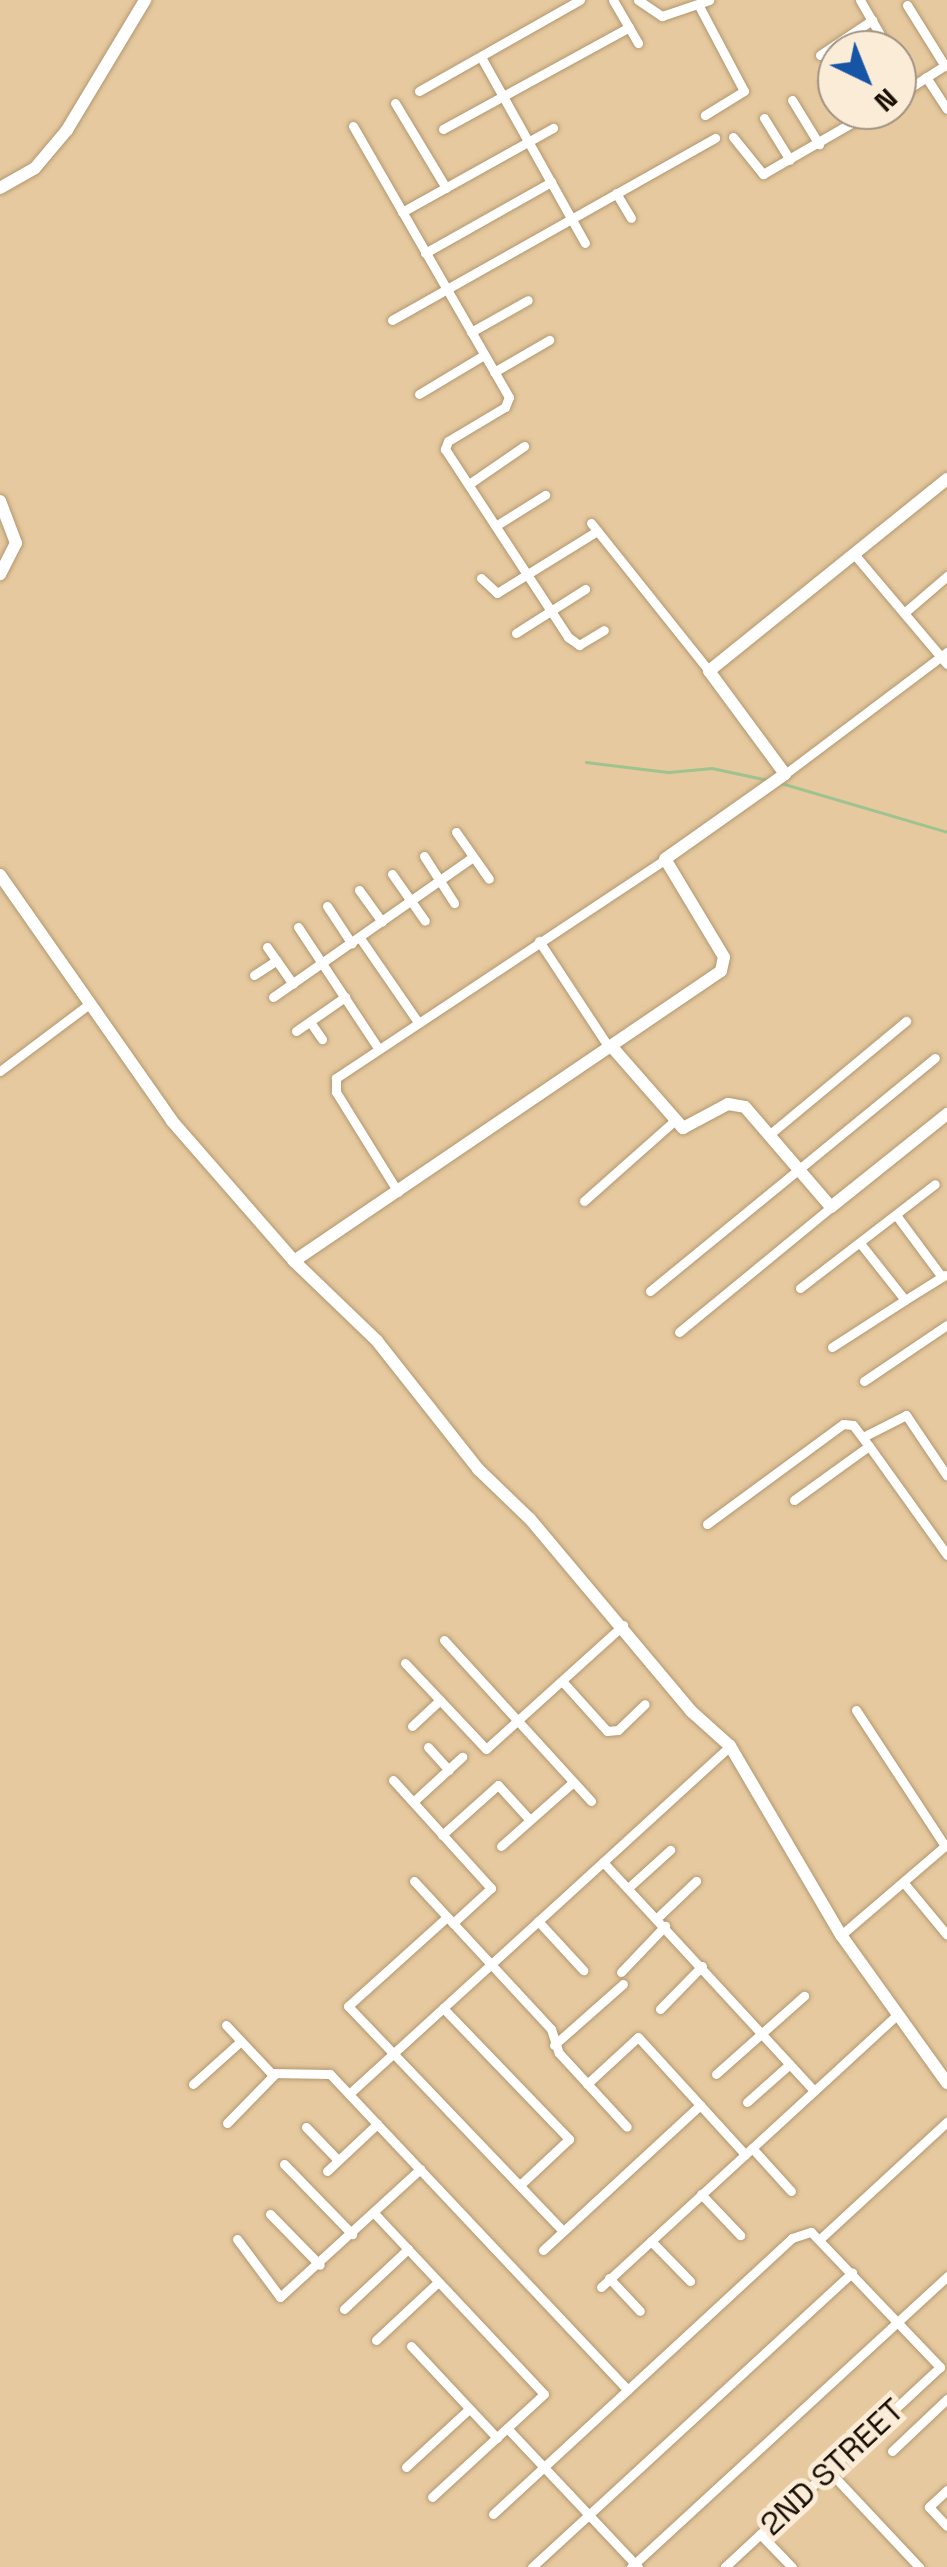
<!DOCTYPE html>
<html>
<head>
<meta charset="utf-8">
<style>
  body { margin:0 }
  #map { position:relative; width:947px; height:2567px; overflow:hidden; background:#e6c99f; font-family:"Space Grotesk",sans-serif }
  div>[style] { position:absolute }
  .stream>* { height:2.5px; margin:-1.25px; padding:0 1.25px; transform-origin:1.25px; border-radius:1.25px; background:#9ec390 }
  .roads { filter:drop-shadow(0 0 2px #b2976f) drop-shadow(0 0 2px #b2976f) }
  .street>* { height:9px; margin:-4.5px; padding:0 4.5px; transform-origin:4.5px; border-radius:4.5px; background:#fff }
  .secondary>* { height:12px; margin:-6px; padding:0 6px; transform-origin:6px; border-radius:6px; background:#fff }
  span { translate:-50% -50%; white-space:nowrap; text-align:center; line-height:1.15; -webkit-text-stroke:10px #fbecd7; paint-order:stroke }
  .street-label { font-size:32px; color:#180e02 }
  .north { position:absolute; left:817px; top:30px; width:100px; height:100px; box-sizing:border-box; background:#fbecd7; border:2px solid #a09382; border-radius:50%; rotate:137deg; font-size:28px; font-weight:700; line-height:40px; text-align:center; color:#180e02 }
  .north::after { content:''; display:block; margin:auto; width:35px; height:45px; background:#1655a6; clip-path:polygon(50% 0,100% 100%,50% 72%,0 100%) }
</style>
</head>
<body>
<div id="map">
  <div class="stream">
    <i style="left:586px;top:762px;width:84px;rotate:6.9deg"></i>
    <i style="left:669px;top:772px;width:43px;rotate:-5.3deg"></i>
    <i style="left:712px;top:768px;width:57px;rotate:12.1deg"></i>
    <i style="left:781px;top:783px;width:173px;rotate:16.4deg"></i>
  </div>
  <div class="roads">
    <div class="street">
      <i style="left:613px;top:0;width:50px;rotate:59.8deg"></i>
      <i style="left:638px;top:0;width:29px;rotate:34deg"></i>
      <i style="left:662px;top:16px;width:50px;rotate:-18.8deg"></i>
      <i style="left:860px;top:0;width:58px;rotate:59.9deg"></i>
      <i style="left:907px;top:5px;width:72px;rotate:58.1deg"></i>
      <i style="left:699px;top:6px;width:96px;rotate:62.1deg"></i>
      <i style="left:744px;top:91px;width:46px;rotate:148.4deg"></i>
      <i style="left:820px;top:55px;width:63px;rotate:-33.9deg"></i>
      <i style="left:481px;top:57px;width:213px;rotate:60.8deg"></i>
      <i style="left:897px;top:63px;width:28px;rotate:60deg"></i>
      <i style="left:926px;top:77px;width:38px;rotate:57deg"></i>
      <i style="left:825px;top:86px;width:22px;rotate:58deg"></i>
      <i style="left:419px;top:91px;width:185px;rotate:-29.5deg"></i>
      <i style="left:897px;top:96px;width:59px;rotate:-32.6deg"></i>
      <i style="left:792px;top:100px;width:52px;rotate:58.5deg"></i>
      <i style="left:395px;top:103px;width:99px;rotate:59deg"></i>
      <i style="left:764px;top:118px;width:49px;rotate:58.2deg"></i>
      <i style="left:353px;top:126px;width:313px;rotate:60.1deg"></i>
      <i style="left:509px;top:397px;width:11px;rotate:112deg"></i>
      <i style="left:505px;top:407px;width:66px;rotate:149.2deg"></i>
      <i style="left:448px;top:441px;width:9px;rotate:111deg"></i>
      <i style="left:445px;top:449px;width:225px;rotate:56.8deg"></i>
      <i style="left:568px;top:637px;width:14px;rotate:36deg"></i>
      <i style="left:579px;top:645px;width:29px;rotate:-31deg"></i>
      <i style="left:443px;top:129px;width:212px;rotate:-28.7deg"></i>
      <i style="left:733px;top:137px;width:48px;rotate:51deg"></i>
      <i style="left:763px;top:174px;width:128px;rotate:-30deg"></i>
      <i style="left:616px;top:193px;width:29px;rotate:59deg"></i>
      <i style="left:402px;top:212px;width:173px;rotate:-29.1deg"></i>
      <i style="left:425px;top:253px;width:145px;rotate:-29.4deg"></i>
      <i style="left:392px;top:320px;width:371px;rotate:-29.4deg"></i>
      <i style="left:471px;top:332px;width:65px;rotate:-29.3deg"></i>
      <i style="left:494px;top:372px;width:64px;rotate:-30.2deg"></i>
      <i style="left:419px;top:394px;width:76px;rotate:-31deg"></i>
      <i style="left:469px;top:484px;width:67px;rotate:-34.6deg"></i>
      <i style="left:591px;top:523px;width:189px;rotate:51.4deg"></i>
      <i style="left:497px;top:525px;width:57px;rotate:-32deg"></i>
      <i style="left:854px;top:554px;width:144px;rotate:49.8deg"></i>
      <i style="left:481px;top:578px;width:22px;rotate:43deg"></i>
      <i style="left:497px;top:593px;width:118px;rotate:-31.8deg"></i>
      <i style="left:904px;top:613px;width:57px;rotate:-40.7deg"></i>
      <i style="left:516px;top:633px;width:82px;rotate:-32.5deg"></i>
      <i style="left:785px;top:774px;width:203px;rotate:-37deg"></i>
      <i style="left:456px;top:832px;width:57px;rotate:54.9deg"></i>
      <i style="left:424px;top:856px;width:56px;rotate:57.4deg"></i>
      <i style="left:392px;top:874px;width:57px;rotate:54.9deg"></i>
      <i style="left:359px;top:890px;width:39px;rotate:54deg"></i>
      <i style="left:327px;top:906px;width:45px;rotate:56.7deg"></i>
      <i style="left:298px;top:927px;width:145px;rotate:56.5deg"></i>
      <i style="left:360px;top:938px;width:102px;rotate:55.4deg"></i>
      <i style="left:539px;top:941px;width:129px;rotate:56.7deg"></i>
      <i style="left:267px;top:947px;width:45px;rotate:54.9deg"></i>
      <i style="left:254px;top:975px;width:27px;rotate:-33deg"></i>
      <i style="left:273px;top:997px;width:244px;rotate:-35deg"></i>
      <i style="left:310px;top:1022px;width:21px;rotate:55deg"></i>
      <i style="left:296px;top:1031px;width:60px;rotate:-34.8deg"></i>
      <i style="left:0;top:1071px;width:110px;rotate:-36.9deg"></i>
      <i style="left:770px;top:1134px;width:177px;rotate:-39.7deg"></i>
      <i style="left:398px;top:1192px;width:118px;rotate:-121.8deg"></i>
      <i style="left:336px;top:1092px;width:14px;rotate:-90deg"></i>
      <i style="left:336px;top:1078px;width:395px;rotate:-33.6deg"></i>
      <i style="left:584px;top:1201px;width:119px;rotate:-41.6deg"></i>
      <i style="left:896px;top:1215px;width:77px;rotate:53.4deg"></i>
      <i style="left:800px;top:1288px;width:170px;rotate:-37.6deg"></i>
      <i style="left:650px;top:1291px;width:368px;rotate:-39.3deg"></i>
      <i style="left:905px;top:1300px;width:47px;rotate:-32deg"></i>
      <i style="left:679px;top:1332px;width:197px;rotate:-39.4deg"></i>
      <i style="left:832px;top:1347px;width:87px;rotate:-32.8deg"></i>
      <i style="left:905px;top:1300px;width:73px;rotate:-128.3deg"></i>
      <i style="left:864px;top:1381px;width:100px;rotate:-34deg"></i>
      <i style="left:863px;top:1437px;width:48px;rotate:-27.1deg"></i>
      <i style="left:906px;top:1415px;width:73px;rotate:56.1deg"></i>
      <i style="left:794px;top:1500px;width:92px;rotate:-35.8deg"></i>
      <i style="left:869px;top:1446px;width:134px;rotate:54.4deg"></i>
      <i style="left:707px;top:1524px;width:169px;rotate:-36.3deg"></i>
      <i style="left:843px;top:1424px;width:10px;rotate:6deg"></i>
      <i style="left:853px;top:1425px;width:26px;rotate:53deg"></i>
      <i style="left:444px;top:1640px;width:218px;rotate:47.6deg"></i>
      <i style="left:405px;top:1663px;width:118px;rotate:46.7deg"></i>
      <i style="left:486px;top:1749px;width:185px;rotate:-42.1deg"></i>
      <i style="left:562px;top:1681px;width:67px;rotate:48deg"></i>
      <i style="left:607px;top:1731px;width:11px;rotate:-5deg"></i>
      <i style="left:618px;top:1730px;width:37px;rotate:-44deg"></i>
      <i style="left:856px;top:1710px;width:163px;rotate:56.8deg"></i>
      <i style="left:412px;top:1726px;width:38px;rotate:-43deg"></i>
      <i style="left:428px;top:1747px;width:31px;rotate:48deg"></i>
      <i style="left:393px;top:1780px;width:146px;rotate:47.8deg"></i>
      <i style="left:491px;top:1888px;width:52px;rotate:137.4deg"></i>
      <i style="left:413px;top:1802px;width:67px;rotate:-42.6deg"></i>
      <i style="left:442px;top:1835px;width:75px;rotate:-41.8deg"></i>
      <i style="left:498px;top:1785px;width:47px;rotate:47.6deg"></i>
      <i style="left:501px;top:1846px;width:96px;rotate:-41.6deg"></i>
      <i style="left:603px;top:1862px;width:311px;rotate:47.3deg"></i>
      <i style="left:414px;top:1881px;width:202px;rotate:47.2deg"></i>
      <i style="left:551px;top:2029px;width:25px;rotate:72deg"></i>
      <i style="left:559px;top:2053px;width:100px;rotate:47.4deg"></i>
      <i style="left:904px;top:1883px;width:67px;rotate:50.4deg"></i>
      <i style="left:628px;top:1888px;width:57px;rotate:-42.1deg"></i>
      <i style="left:447px;top:1917px;width:133px;rotate:138deg"></i>
      <i style="left:348px;top:2006px;width:311px;rotate:46.3deg"></i>
      <i style="left:657px;top:1918px;width:54px;rotate:-43.5deg"></i>
      <i style="left:538px;top:1921px;width:67px;rotate:47.4deg"></i>
      <i style="left:841px;top:1935px;width:140px;rotate:-40.6deg"></i>
      <i style="left:621px;top:1972px;width:64px;rotate:-46.3deg"></i>
      <i style="left:443px;top:2008px;width:182px;rotate:46.1deg"></i>
      <i style="left:569px;top:2139px;width:67px;rotate:136.8deg"></i>
      <i style="left:660px;top:2009px;width:60px;rotate:-45.7deg"></i>
      <i style="left:226px;top:2025px;width:66px;rotate:46.8deg"></i>
      <i style="left:271px;top:2073px;width:59px;rotate:1deg"></i>
      <i style="left:330px;top:2074px;width:434px;rotate:46.7deg"></i>
      <i style="left:554px;top:2045px;width:92px;rotate:-41.5deg"></i>
      <i style="left:716px;top:2074px;width:118px;rotate:-41.6deg"></i>
      <i style="left:193px;top:2084px;width:64px;rotate:-41.9deg"></i>
      <i style="left:587px;top:2084px;width:69px;rotate:-42.7deg"></i>
      <i style="left:638px;top:2037px;width:159px;rotate:47.6deg"></i>
      <i style="left:349px;top:2094px;width:516px;rotate:-42.41deg"></i>
      <i style="left:747px;top:2102px;width:57px;rotate:-41.5deg"></i>
      <i style="left:227px;top:2123px;width:69px;rotate:-45.6deg"></i>
      <i style="left:306px;top:2127px;width:46px;rotate:45.9deg"></i>
      <i style="left:752px;top:2148px;width:58px;rotate:47.8deg"></i>
      <i style="left:284px;top:2164px;width:98px;rotate:45.8deg"></i>
      <i style="left:327px;top:2171px;width:69px;rotate:-43.2deg"></i>
      <i style="left:701px;top:2194px;width:57px;rotate:46.4deg"></i>
      <i style="left:374px;top:2213px;width:248px;rotate:46.8deg"></i>
      <i style="left:544px;top:2394px;width:152px;rotate:137.4deg"></i>
      <i style="left:270px;top:2214px;width:71px;rotate:45.6deg"></i>
      <i style="left:237px;top:2239px;width:72px;rotate:53.4deg"></i>
      <i style="left:280px;top:2297px;width:190px;rotate:-42.4deg"></i>
      <i style="left:820px;top:2239px;width:173px;rotate:-42.7deg"></i>
      <i style="left:651px;top:2241px;width:56px;rotate:45.7deg"></i>
      <i style="left:543px;top:2250px;width:214px;rotate:-42.7deg"></i>
      <i style="left:609px;top:2278px;width:45px;rotate:46.8deg"></i>
      <i style="left:601px;top:2287px;width:403px;rotate:-42.6deg"></i>
      <i style="left:344px;top:2309px;width:88px;rotate:-43.2deg"></i>
      <i style="left:376px;top:2340px;width:85px;rotate:-43.1deg"></i>
      <i style="left:411px;top:2346px;width:126px;rotate:46.9deg"></i>
      <i style="left:507px;top:2428px;width:191px;rotate:46.7deg"></i>
      <i style="left:892px;top:2451px;width:76px;rotate:-43.4deg"></i>
      <i style="left:406px;top:2467px;width:86px;rotate:-42.6deg"></i>
      <i style="left:829px;top:2471px;width:132px;rotate:46.8deg"></i>
      <i style="left:947px;top:2490px;width:25px;rotate:137deg"></i>
      <i style="left:929px;top:2507px;width:26px;rotate:47deg"></i>
      <i style="left:493px;top:2514px;width:407px;rotate:-42.7deg"></i>
      <i style="left:792px;top:2238px;width:20px;rotate:-18deg"></i>
      <i style="left:811px;top:2232px;width:187px;rotate:46.3deg"></i>
      <i style="left:940px;top:2367px;width:294px;rotate:137.1deg"></i>
      <i style="left:760px;top:2534px;width:46px;rotate:45.9deg"></i>
      <i style="left:532px;top:2567px;width:435px;rotate:-42.6deg"></i>
      <i style="left:631px;top:2567px;width:430px;rotate:-42.6deg"></i>
    </div>
    <div class="secondary">
      <i style="left:0;top:188px;width:40px;rotate:-29.7deg"></i>
      <i style="left:35px;top:168px;width:50px;rotate:-49.9deg"></i>
      <i style="left:67px;top:130px;width:152px;rotate:-59deg"></i>
      <i style="left:0;top:501px;width:45px;rotate:69.1deg"></i>
      <i style="left:16px;top:543px;width:35px;rotate:117deg"></i>
      <i style="left:0;top:875px;width:300px;rotate:55deg"></i>
      <i style="left:172px;top:1121px;width:186px;rotate:48.9deg"></i>
      <i style="left:294px;top:1261px;width:115px;rotate:43.9deg"></i>
      <i style="left:377px;top:1341px;width:163px;rotate:51.7deg"></i>
      <i style="left:478px;top:1469px;width:72px;rotate:43.9deg"></i>
      <i style="left:530px;top:1519px;width:251px;rotate:50deg"></i>
      <i style="left:691px;top:1711px;width:52px;rotate:41.9deg"></i>
      <i style="left:730px;top:1746px;width:219px;rotate:59.6deg"></i>
      <i style="left:841px;top:1935px;width:182px;rotate:54.4deg"></i>
      <i style="left:612px;top:1047px;width:108px;rotate:48.8deg"></i>
      <i style="left:683px;top:1128px;width:51px;rotate:-28.1deg"></i>
      <i style="left:728px;top:1104px;width:17px;rotate:10deg"></i>
      <i style="left:745px;top:1107px;width:132px;rotate:49.3deg"></i>
      <i style="left:831px;top:1207px;width:149px;rotate:-38.7deg"></i>
      <i style="left:294px;top:1261px;width:516px;rotate:-34.18deg"></i>
      <i style="left:721px;top:971px;width:14px;rotate:-78deg"></i>
      <i style="left:724px;top:957px;width:114px;rotate:-121deg"></i>
      <i style="left:665px;top:859px;width:147px;rotate:-35.3deg"></i>
      <i style="left:785px;top:774px;width:128px;rotate:-126.4deg"></i>
      <i style="left:709px;top:671px;width:306px;rotate:-38.9deg"></i>
    </div>
  </div>
  <div class="street-label">
    <span style="left:832px;top:2467px;rotate:-43deg">2ND STREET</span>
  </div>
  <div class="north">N</div>
</div>
</body>
</html>
